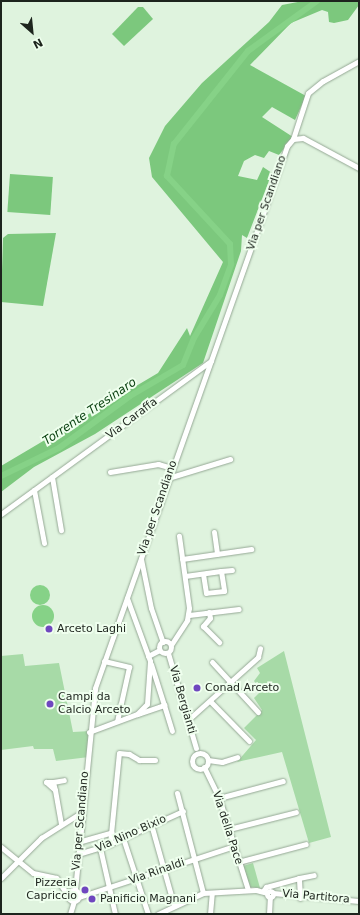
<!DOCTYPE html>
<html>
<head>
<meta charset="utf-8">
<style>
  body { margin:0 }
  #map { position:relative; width:360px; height:915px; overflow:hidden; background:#dff3de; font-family:"DejaVu Sans",sans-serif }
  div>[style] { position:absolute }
  .green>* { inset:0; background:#a7daa7 }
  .forest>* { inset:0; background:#7cc87d; transform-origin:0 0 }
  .water>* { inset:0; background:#86d287 }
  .round { border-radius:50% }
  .river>* { height:6px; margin:-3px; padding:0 3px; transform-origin:3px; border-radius:3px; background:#86d287 }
  .roads { filter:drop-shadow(0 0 1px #95a895) drop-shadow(0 0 1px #95a895) }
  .minor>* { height:5px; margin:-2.5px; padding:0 2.5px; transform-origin:2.5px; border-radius:2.5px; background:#fff }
  .minor>.ring { margin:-2.5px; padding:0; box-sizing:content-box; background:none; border:5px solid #fff; border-radius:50% }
  .dots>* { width:11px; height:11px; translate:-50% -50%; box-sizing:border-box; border:2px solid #efffee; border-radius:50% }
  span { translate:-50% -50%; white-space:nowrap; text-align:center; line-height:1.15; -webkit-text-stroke:4px #efffee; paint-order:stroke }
  .street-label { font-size:11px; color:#1d241d }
  .poi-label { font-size:11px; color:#1d241d }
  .left { translate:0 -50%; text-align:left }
  .right { translate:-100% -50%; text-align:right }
  .water-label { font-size:12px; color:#063e0d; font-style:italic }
  .frame { position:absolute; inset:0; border:2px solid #1d241d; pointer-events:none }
  .north { position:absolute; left:12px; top:12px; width:40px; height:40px; -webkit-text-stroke:3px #efffee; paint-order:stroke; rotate:153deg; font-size:11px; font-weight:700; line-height:16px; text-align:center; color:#1d241d }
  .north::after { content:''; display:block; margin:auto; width:14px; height:18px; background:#1d241d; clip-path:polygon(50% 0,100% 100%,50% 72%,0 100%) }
</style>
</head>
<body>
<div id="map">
  <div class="green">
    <i style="clip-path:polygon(284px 651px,331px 837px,309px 843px,282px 752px,237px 762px,256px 740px,244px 728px,262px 710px,254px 698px,261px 691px,254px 681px,260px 673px,257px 668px)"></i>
    <i style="clip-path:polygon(23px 654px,25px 666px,59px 663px,73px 732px,91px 731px,89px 757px,56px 761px,53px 749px,34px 749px,33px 746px,1px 750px,1px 656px)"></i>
    <i style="clip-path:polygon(253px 863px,260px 888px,250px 887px,243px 866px)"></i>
  </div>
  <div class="forest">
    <i style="clip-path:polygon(303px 1px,359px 1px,359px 5px,348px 20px,334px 23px,329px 22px,328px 12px,322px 10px,291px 23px,250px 65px,306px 96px,295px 120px,272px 107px,262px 117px,293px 137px,279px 155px,269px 151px,264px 158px,255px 155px,244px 161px,238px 176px,257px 180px,263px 167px,272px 173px,247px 238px,242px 235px,241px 251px,203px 363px,95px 434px,34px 467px,1px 492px,1px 466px,158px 373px,187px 328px,190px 336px,223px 262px,152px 177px,149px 158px,165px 126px,202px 83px,269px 22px,282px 5px)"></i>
    <i style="clip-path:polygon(138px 7px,143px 7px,153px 19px,124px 46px,112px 34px)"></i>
    <i style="left:10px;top:174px;width:43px;height:38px;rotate:4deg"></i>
    <i style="clip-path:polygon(56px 233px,43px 306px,1px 302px,3px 238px,8px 234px)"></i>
  </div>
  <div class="water">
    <i class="round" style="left:30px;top:585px;width:20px;height:20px"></i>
    <i class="round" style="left:32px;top:605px;width:22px;height:22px"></i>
  </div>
  <div class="river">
    <i style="left:1px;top:476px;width:64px;rotate:-25.8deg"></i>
    <i style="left:59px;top:448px;width:88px;rotate:-36.2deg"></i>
    <i style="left:130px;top:396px;width:61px;rotate:-30.3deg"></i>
    <i style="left:183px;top:365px;width:29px;rotate:-68deg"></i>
    <i style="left:194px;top:338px;width:50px;rotate:-58.8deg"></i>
    <i style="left:220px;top:295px;width:33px;rotate:-70deg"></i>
    <i style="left:231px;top:264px;width:20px;rotate:-93deg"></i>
    <i style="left:230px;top:244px;width:93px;rotate:-132.8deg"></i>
    <i style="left:167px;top:176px;width:33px;rotate:-78deg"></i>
    <i style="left:174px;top:144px;width:119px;rotate:-51.5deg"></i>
    <i style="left:248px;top:51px;width:85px;rotate:-35.9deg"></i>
  </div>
  <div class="roads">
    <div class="minor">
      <i style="left:293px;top:139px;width:48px;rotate:-71.9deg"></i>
      <i style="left:308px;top:93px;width:19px;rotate:-39deg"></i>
      <i style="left:323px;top:81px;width:41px;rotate:-29.1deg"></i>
      <i style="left:110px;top:472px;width:49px;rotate:-9.5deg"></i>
      <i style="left:158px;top:464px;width:15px;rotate:16deg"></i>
      <i style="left:52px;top:477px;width:54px;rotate:80.4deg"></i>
      <i style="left:168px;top:478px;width:65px;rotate:-17deg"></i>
      <i style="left:34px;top:490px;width:54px;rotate:79.3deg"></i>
      <i style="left:1px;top:514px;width:260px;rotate:-36.1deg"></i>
      <i style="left:214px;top:532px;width:22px;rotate:82deg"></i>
      <i style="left:141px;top:559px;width:50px;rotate:78.5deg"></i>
      <i style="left:151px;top:608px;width:36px;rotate:71deg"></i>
      <i style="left:182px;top:559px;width:70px;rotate:-8.2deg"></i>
      <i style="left:221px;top:571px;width:11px;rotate:-5deg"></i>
      <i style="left:185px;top:576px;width:36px;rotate:-8deg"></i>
      <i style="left:221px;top:571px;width:20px;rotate:81deg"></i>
      <i style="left:224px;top:591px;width:18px;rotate:174deg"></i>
      <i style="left:206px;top:593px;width:19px;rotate:-99deg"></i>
      <i style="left:209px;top:612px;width:6px;rotate:81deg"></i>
      <i style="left:210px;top:618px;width:11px;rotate:131deg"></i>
      <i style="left:203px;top:626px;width:23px;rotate:45deg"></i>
      <i style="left:189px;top:615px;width:50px;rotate:-6.8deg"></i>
      <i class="ring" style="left:159px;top:641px;width:7px;height:7px"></i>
      <i style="left:171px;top:645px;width:30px;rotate:-57deg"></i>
      <i style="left:187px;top:620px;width:12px;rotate:-81deg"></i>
      <i style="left:189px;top:608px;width:73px;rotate:-97.9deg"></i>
      <i style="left:168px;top:653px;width:99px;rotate:73.6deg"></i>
      <i style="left:148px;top:656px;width:13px;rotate:-27deg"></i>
      <i style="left:104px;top:661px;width:26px;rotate:13deg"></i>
      <i style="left:129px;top:667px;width:55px;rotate:102.5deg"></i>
      <i style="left:212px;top:662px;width:68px;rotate:47.4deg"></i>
      <i style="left:210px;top:701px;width:56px;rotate:45.7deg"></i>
      <i style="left:164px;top:705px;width:27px;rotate:73deg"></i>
      <i style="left:138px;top:714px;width:28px;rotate:-19deg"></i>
      <i style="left:164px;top:705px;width:43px;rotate:-107.6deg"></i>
      <i style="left:189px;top:719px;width:93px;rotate:-41.9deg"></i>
      <i style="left:258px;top:657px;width:9px;rotate:-77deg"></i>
      <i style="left:89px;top:732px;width:51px;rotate:-20.6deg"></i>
      <i style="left:137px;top:714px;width:14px;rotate:-45deg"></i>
      <i style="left:147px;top:704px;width:43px;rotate:-86deg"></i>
      <i style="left:150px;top:661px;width:67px;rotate:-110.1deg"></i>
      <i class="ring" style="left:192px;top:753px;width:11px;height:11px"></i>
      <i style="left:208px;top:760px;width:14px;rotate:8deg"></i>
      <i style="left:222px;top:762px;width:16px;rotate:-18deg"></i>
      <i style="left:204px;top:767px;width:34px;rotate:64deg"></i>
      <i style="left:219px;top:798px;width:96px;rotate:72.5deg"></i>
      <i style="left:53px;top:782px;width:11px;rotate:-10deg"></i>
      <i style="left:55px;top:790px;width:12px;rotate:-138deg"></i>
      <i style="left:46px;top:782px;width:7px"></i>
      <i style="left:53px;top:782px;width:8px;rotate:76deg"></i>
      <i style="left:55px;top:790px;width:35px;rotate:80deg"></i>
      <i style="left:177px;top:793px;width:103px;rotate:75.4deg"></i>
      <i style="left:219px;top:798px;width:66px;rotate:-14.9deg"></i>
      <i style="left:151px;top:824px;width:85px;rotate:74.3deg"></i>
      <i style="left:229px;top:829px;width:69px;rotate:-14.2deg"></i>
      <i style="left:123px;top:838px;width:80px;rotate:71.8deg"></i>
      <i style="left:78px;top:842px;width:35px;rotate:-16deg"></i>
      <i style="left:110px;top:844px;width:91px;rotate:-84.4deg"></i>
      <i style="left:119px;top:753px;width:10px;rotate:6deg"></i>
      <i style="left:129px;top:754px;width:12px;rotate:31deg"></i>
      <i style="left:139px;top:760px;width:16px"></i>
      <i style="left:1px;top:847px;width:41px;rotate:39.1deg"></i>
      <i style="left:33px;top:873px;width:24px;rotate:12deg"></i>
      <i style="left:56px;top:878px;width:21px;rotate:55deg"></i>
      <i style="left:100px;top:848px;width:68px;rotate:77.2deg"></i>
      <i style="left:78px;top:854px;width:34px;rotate:-17deg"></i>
      <i style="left:110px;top:844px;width:80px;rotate:-24.3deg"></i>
      <i style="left:238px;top:862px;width:70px;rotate:-14.8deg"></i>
      <i style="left:1px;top:878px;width:57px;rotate:-45deg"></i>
      <i style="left:41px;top:838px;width:49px;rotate:-32.4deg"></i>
      <i style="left:75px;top:890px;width:203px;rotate:-84.3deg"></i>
      <i style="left:95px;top:688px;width:575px;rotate:-70.49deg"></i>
      <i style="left:287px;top:146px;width:9px;rotate:-49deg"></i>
      <i style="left:293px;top:139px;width:10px;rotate:-6deg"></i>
      <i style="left:303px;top:138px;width:64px;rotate:28.2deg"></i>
      <i class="ring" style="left:68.5px;top:890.5px;width:6px;height:6px"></i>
      <i style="left:263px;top:891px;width:5px;rotate:-53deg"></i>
      <i style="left:266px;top:887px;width:34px;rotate:-15deg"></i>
      <i class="ring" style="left:267px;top:891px;width:1px;height:1px"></i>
      <i style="left:273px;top:893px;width:86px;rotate:5.3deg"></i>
      <i style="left:79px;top:897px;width:163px;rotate:-18.2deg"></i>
      <i style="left:300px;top:898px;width:20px;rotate:-93deg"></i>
      <i style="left:299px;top:878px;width:15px;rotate:-11deg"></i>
      <i style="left:70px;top:914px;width:14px;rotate:-73deg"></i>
      <i style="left:158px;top:914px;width:50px;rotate:-25deg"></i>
      <i style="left:203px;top:893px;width:53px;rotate:-3.2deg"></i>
      <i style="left:256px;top:890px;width:11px;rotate:15deg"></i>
      <i style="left:210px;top:914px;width:21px;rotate:-85deg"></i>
      <i style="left:269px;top:914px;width:17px;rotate:-87deg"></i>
    </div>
  </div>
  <div class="dots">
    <i style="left:49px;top:629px;background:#6f47bf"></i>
    <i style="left:197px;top:688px;background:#6f47bf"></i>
    <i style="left:50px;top:704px;background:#6f47bf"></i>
    <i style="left:85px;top:890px;background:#6f47bf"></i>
    <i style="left:92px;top:899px;background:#6f47bf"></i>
  </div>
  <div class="street-label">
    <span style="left:267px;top:203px;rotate:-71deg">Via per Scandiano</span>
    <span style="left:132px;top:419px;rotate:-37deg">Via Caraffa</span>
    <span style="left:158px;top:508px;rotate:-71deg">Via per Scandiano</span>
    <span style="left:182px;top:700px;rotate:74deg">Via Bergianti</span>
    <span style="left:81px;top:821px;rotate:-85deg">Via per Scandiano</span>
    <span style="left:227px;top:828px;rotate:72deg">Via della Pace</span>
    <span style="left:131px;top:834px;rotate:-24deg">Via Nino Bixio</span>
    <span style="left:157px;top:872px;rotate:-19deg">Via Rinaldi</span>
    <span style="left:316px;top:897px;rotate:5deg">Via Partitora</span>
  </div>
  <div class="poi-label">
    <span class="left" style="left:57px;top:629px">Arceto Laghi</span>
    <span class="left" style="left:205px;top:688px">Conad Arceto</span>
    <span class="left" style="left:58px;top:704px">Campi da<br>Calcio Arceto</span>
    <span class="right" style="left:77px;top:890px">Pizzeria<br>Capriccio</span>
    <span class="left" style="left:100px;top:899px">Panificio Magnani</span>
  </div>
  <div class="water-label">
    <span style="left:90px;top:412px;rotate:-34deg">Torrente Tresinaro</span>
  </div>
  <div class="frame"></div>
  <div class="north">N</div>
</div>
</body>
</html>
